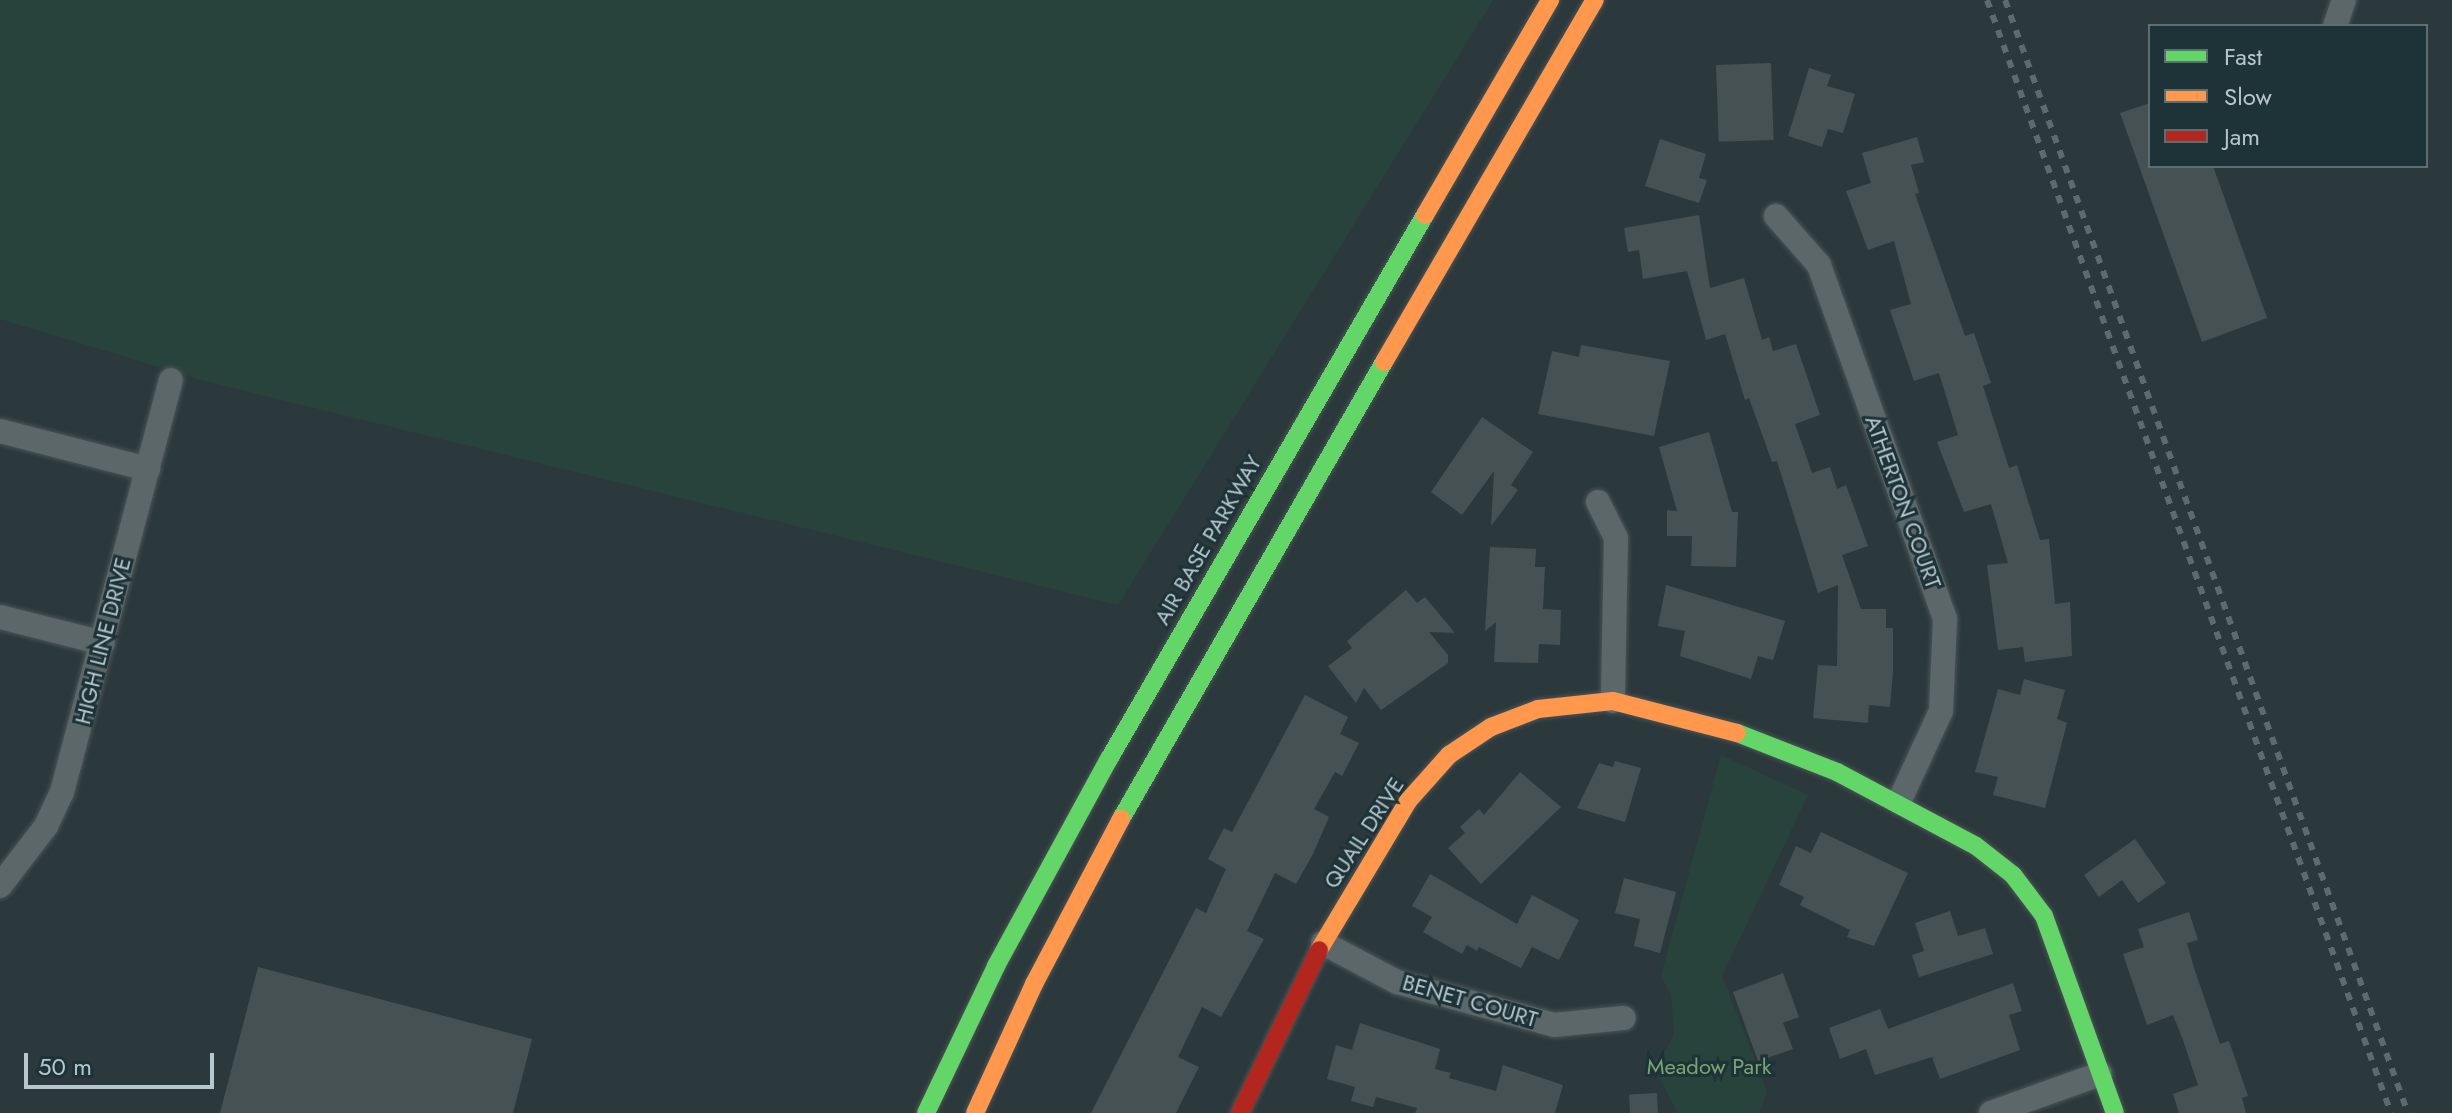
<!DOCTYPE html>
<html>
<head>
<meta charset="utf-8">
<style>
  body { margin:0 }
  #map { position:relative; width:2452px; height:1113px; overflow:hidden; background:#2c393c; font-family:Jost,sans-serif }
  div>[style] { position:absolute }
  .green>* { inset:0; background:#28433c }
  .building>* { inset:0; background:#465153; transform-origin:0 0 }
  .roads { filter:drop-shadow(0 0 2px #4a5456) drop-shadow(0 0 2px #4a5456) }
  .street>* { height:24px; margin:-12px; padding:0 12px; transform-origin:12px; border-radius:12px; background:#5c676a }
  .fast>* { height:18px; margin:-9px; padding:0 9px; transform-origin:9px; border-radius:9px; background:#63d668 }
  .slow>* { height:18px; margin:-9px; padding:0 9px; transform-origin:9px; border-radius:9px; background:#ff974d }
  .jam>* { height:18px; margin:-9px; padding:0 9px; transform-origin:9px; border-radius:9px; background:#b3261e }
  .rail>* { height:6px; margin-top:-3px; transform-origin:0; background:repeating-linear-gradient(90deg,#606a6e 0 8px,transparent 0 16px) }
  span { translate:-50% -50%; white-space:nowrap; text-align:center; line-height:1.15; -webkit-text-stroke:6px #1e3338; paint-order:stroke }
  .street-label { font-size:22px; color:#b6c7cd }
  .park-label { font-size:22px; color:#7ba473 }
  .legend { position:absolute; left:2148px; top:24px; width:280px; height:144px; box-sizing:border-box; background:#1e3338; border:2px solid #5b6e74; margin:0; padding:10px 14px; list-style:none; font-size:24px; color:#b6c7cd }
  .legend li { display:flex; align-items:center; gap:16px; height:40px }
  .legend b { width:40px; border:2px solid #5b6e74 }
  .scale { position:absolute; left:24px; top:1053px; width:190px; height:36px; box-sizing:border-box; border:4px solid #b6c7cd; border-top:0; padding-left:10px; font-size:24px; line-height:28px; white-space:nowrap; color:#b6c7cd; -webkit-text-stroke:6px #1e3338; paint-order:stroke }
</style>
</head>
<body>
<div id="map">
  <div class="green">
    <i style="clip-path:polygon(0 0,1493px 0,1118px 605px,208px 382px,0 319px)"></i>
    <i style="clip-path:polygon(1721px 755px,1808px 795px,1722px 976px,1767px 1091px,1759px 1113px,1678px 1113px,1651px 1063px,1667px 1049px,1674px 1034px,1671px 995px,1661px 976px)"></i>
  </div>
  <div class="building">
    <i style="left:1771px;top:63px;width:77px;height:55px;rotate:88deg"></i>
    <i style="clip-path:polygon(1809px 68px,1831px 75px,1827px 86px,1855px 94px,1843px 133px,1828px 129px,1822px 147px,1788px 136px)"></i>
    <i style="clip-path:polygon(2150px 103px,2150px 166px,2213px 166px,2267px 318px,2202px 342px,2120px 113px)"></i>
    <i style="clip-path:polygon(1917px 137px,1924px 162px,1911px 165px,1919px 193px,1915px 194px,1965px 336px,1974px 333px,1991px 383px,1983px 386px,2009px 468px,2017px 465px,2040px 540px,2049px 539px,2055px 604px,2070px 602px,2072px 656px,2025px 662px,2023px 647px,1998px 650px,1987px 565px,2008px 563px,1991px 504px,1964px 512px,1937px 442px,1958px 435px,1939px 373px,1914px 381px,1890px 310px,1911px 304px,1894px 241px,1868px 250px,1846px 191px,1871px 183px,1862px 153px)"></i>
    <i style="clip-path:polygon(1660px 139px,1706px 154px,1699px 178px,1707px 180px,1699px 203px,1645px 186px)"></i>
    <i style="clip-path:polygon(1699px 215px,1710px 288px,1744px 278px,1762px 340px,1769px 337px,1773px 351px,1796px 344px,1820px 415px,1795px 424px,1812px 473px,1830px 467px,1837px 489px,1846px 485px,1868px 546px,1842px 555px,1861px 609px,1886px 609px,1886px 628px,1893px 628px,1893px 671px,1890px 707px,1869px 705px,1868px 723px,1813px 718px,1818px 665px,1837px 666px,1838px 585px,1818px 593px,1777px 461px,1772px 462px,1749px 398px,1745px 400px,1725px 334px,1706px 340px,1687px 271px,1643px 279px,1639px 250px,1628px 252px,1624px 228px)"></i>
    <i style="clip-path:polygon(1581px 345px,1670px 361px,1654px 436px,1538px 414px,1552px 351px,1579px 357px)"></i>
    <i style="clip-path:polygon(1482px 417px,1533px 452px,1511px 485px,1518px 490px,1491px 526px,1494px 471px,1462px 515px,1431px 492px)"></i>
    <i style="clip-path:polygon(1709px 432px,1732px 512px,1738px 512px,1736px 567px,1691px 566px,1692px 536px,1667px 536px,1667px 510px,1677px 511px,1659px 447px)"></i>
    <i style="clip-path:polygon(1490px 547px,1536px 549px,1535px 567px,1545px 567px,1543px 609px,1561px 610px,1560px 645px,1539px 644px,1538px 663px,1494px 662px,1496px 622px,1485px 631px)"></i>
    <i style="clip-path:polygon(1666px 585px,1785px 621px,1773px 660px,1758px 656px,1751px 679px,1680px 656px,1685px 631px,1658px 626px)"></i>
    <i style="clip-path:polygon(1406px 590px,1417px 603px,1425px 597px,1455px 633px,1429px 632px,1448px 655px,1448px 663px,1381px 710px,1364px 688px,1356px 703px,1328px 666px,1352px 648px,1347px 641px)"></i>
    <i style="clip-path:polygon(2024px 679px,2065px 690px,2057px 719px,2067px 723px,2045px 808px,1993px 795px,1998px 777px,1975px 772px,1998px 689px,2020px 695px)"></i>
    <i style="clip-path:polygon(1305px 695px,1348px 717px,1340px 734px,1359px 743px,1342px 776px,1335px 772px,1314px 809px,1329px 817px,1313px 854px,1296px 884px,1275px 873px,1247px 931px,1264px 939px,1221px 1017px,1202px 1007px,1178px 1057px,1199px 1067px,1176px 1113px,1091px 1113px,1196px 908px,1206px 913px,1226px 869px,1208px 859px,1224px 828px,1232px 832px)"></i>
    <i style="clip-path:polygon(1615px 761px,1641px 768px,1625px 822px,1577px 808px,1599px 763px,1613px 767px)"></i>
    <i style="clip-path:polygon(1520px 772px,1561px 807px,1481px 884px,1448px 848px,1465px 833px,1460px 827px,1479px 809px,1484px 815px)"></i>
    <i style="clip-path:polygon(1821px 832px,1908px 873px,1874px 946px,1847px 937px,1850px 930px,1800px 905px,1804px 897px,1779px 885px,1796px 846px,1811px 853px)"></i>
    <i style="clip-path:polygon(2135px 839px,2166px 883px,2138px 903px,2122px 880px,2099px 897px,2084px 875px)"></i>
    <i style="clip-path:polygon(1430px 874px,1517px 924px,1532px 895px,1579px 920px,1559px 960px,1532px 947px,1521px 968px,1479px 947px,1477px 951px,1467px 945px,1462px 954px,1423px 932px,1432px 917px,1412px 906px)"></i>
    <i style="clip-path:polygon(1624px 878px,1676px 892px,1660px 953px,1634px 946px,1640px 919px,1615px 913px)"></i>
    <i style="clip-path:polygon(1950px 911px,1958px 936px,1985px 928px,1993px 954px,1919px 977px,1912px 955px,1924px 951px,1915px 923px)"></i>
    <i style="clip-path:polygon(2189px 912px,2198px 940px,2187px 943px,2194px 968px,2220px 1044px,2229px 1041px,2248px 1096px,2242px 1098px,2246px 1113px,2179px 1113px,2173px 1094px,2198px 1085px,2183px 1040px,2173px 1015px,2147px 1025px,2123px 954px,2144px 947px,2138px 929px)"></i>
    <i style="clip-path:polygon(258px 967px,532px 1039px,513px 1113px,220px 1113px)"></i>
    <i style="clip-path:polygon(1783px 973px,1799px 1017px,1783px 1023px,1793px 1049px,1758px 1061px,1733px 992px)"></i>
    <i style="clip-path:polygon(2013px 983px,2022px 1011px,2009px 1015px,2020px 1050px,1940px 1079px,1932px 1057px,1875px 1075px,1866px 1049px,1840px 1059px,1829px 1028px,1880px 1009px,1888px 1029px)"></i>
    <i style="clip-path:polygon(1360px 1023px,1440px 1049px,1435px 1069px,1451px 1073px,1449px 1078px,1496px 1091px,1503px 1065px,1563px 1085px,1555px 1113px,1415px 1113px,1417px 1108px,1376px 1097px,1373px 1107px,1351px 1101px,1355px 1087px,1327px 1079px,1336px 1045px,1352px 1050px)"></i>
    <i style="left:1657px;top:1093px;width:20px;height:28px;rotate:87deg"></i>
  </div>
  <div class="roads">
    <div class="street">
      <i style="left:2335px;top:26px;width:28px;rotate:-71deg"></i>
      <i style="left:1776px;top:216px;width:65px;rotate:48.7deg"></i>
      <i style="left:1819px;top:265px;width:376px;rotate:70.4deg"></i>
      <i style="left:1945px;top:619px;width:92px;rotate:92.5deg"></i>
      <i style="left:1941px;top:711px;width:100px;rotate:114.8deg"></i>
      <i style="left:0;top:431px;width:153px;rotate:14.4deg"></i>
      <i style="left:1598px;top:502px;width:40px;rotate:63.4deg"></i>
      <i style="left:1616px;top:538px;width:163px;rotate:91.1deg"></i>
      <i style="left:0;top:617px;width:106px;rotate:14.2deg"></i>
      <i style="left:0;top:886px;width:76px;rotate:-52.5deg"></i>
      <i style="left:46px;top:826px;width:38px;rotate:-65deg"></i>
      <i style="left:62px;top:792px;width:426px;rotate:-75.2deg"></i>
      <i style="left:1323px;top:943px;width:84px;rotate:27.8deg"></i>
      <i style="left:1397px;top:982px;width:163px;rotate:15.3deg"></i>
      <i style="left:1554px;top:1025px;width:70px;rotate:-5.7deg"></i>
      <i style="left:1991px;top:1113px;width:116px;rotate:-19.7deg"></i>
    </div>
    <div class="fast">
      <i style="left:1737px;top:733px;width:107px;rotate:21.3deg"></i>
      <i style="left:1837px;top:772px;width:157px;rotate:28deg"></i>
      <i style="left:1976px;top:846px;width:47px;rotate:38.1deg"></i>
      <i style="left:2013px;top:875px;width:51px;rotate:52.9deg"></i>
      <i style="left:2044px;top:916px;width:209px;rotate:70.2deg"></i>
      <i style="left:1121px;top:819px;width:527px;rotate:-60.08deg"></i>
      <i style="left:926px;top:1113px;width:163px;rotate:-64.5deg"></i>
      <i style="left:996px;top:966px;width:236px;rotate:-61.4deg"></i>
      <i style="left:1109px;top:759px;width:629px;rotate:-59.85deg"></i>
    </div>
    <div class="slow">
      <i style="left:1425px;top:215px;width:249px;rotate:-59.8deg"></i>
      <i style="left:1384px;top:362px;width:419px;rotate:-59.8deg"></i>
      <i style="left:1319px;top:950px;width:174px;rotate:-59.1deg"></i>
      <i style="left:1408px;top:801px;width:62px;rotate:-48.3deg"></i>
      <i style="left:1449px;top:755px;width:50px;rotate:-33.7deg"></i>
      <i style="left:1491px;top:727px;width:50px;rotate:-21deg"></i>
      <i style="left:1538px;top:709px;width:75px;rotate:-6.1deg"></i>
      <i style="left:1613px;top:701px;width:128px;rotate:14.5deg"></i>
      <i style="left:975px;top:1113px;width:142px;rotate:-65.4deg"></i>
      <i style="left:1034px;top:984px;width:187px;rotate:-62.2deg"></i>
    </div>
    <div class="jam">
      <i style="left:1240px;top:1113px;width:181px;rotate:-64.1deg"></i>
    </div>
  </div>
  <div class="rail">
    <i style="left:1987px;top:0;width:1184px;rotate:70.05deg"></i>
    <i style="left:2005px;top:0;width:1184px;rotate:70.1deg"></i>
  </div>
  <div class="street-label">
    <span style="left:1903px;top:502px;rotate:70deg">ATHERTON COURT</span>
    <span style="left:1208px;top:540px;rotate:-60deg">AIR BASE PARKWAY</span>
    <span style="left:103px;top:641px;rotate:-76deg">HIGH LINE DRIVE</span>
    <span style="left:1364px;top:833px;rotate:-57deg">QUAIL DRIVE</span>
    <span style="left:1470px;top:1001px;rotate:16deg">BENET COURT</span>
  </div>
  <div class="park-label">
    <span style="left:1709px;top:1067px">Meadow Park</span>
  </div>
  <ul class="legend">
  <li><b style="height:10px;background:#63d668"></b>Fast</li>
  <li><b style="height:10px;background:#ff974d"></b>Slow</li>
  <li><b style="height:10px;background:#b3261e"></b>Jam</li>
  </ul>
  <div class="scale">50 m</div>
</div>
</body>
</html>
